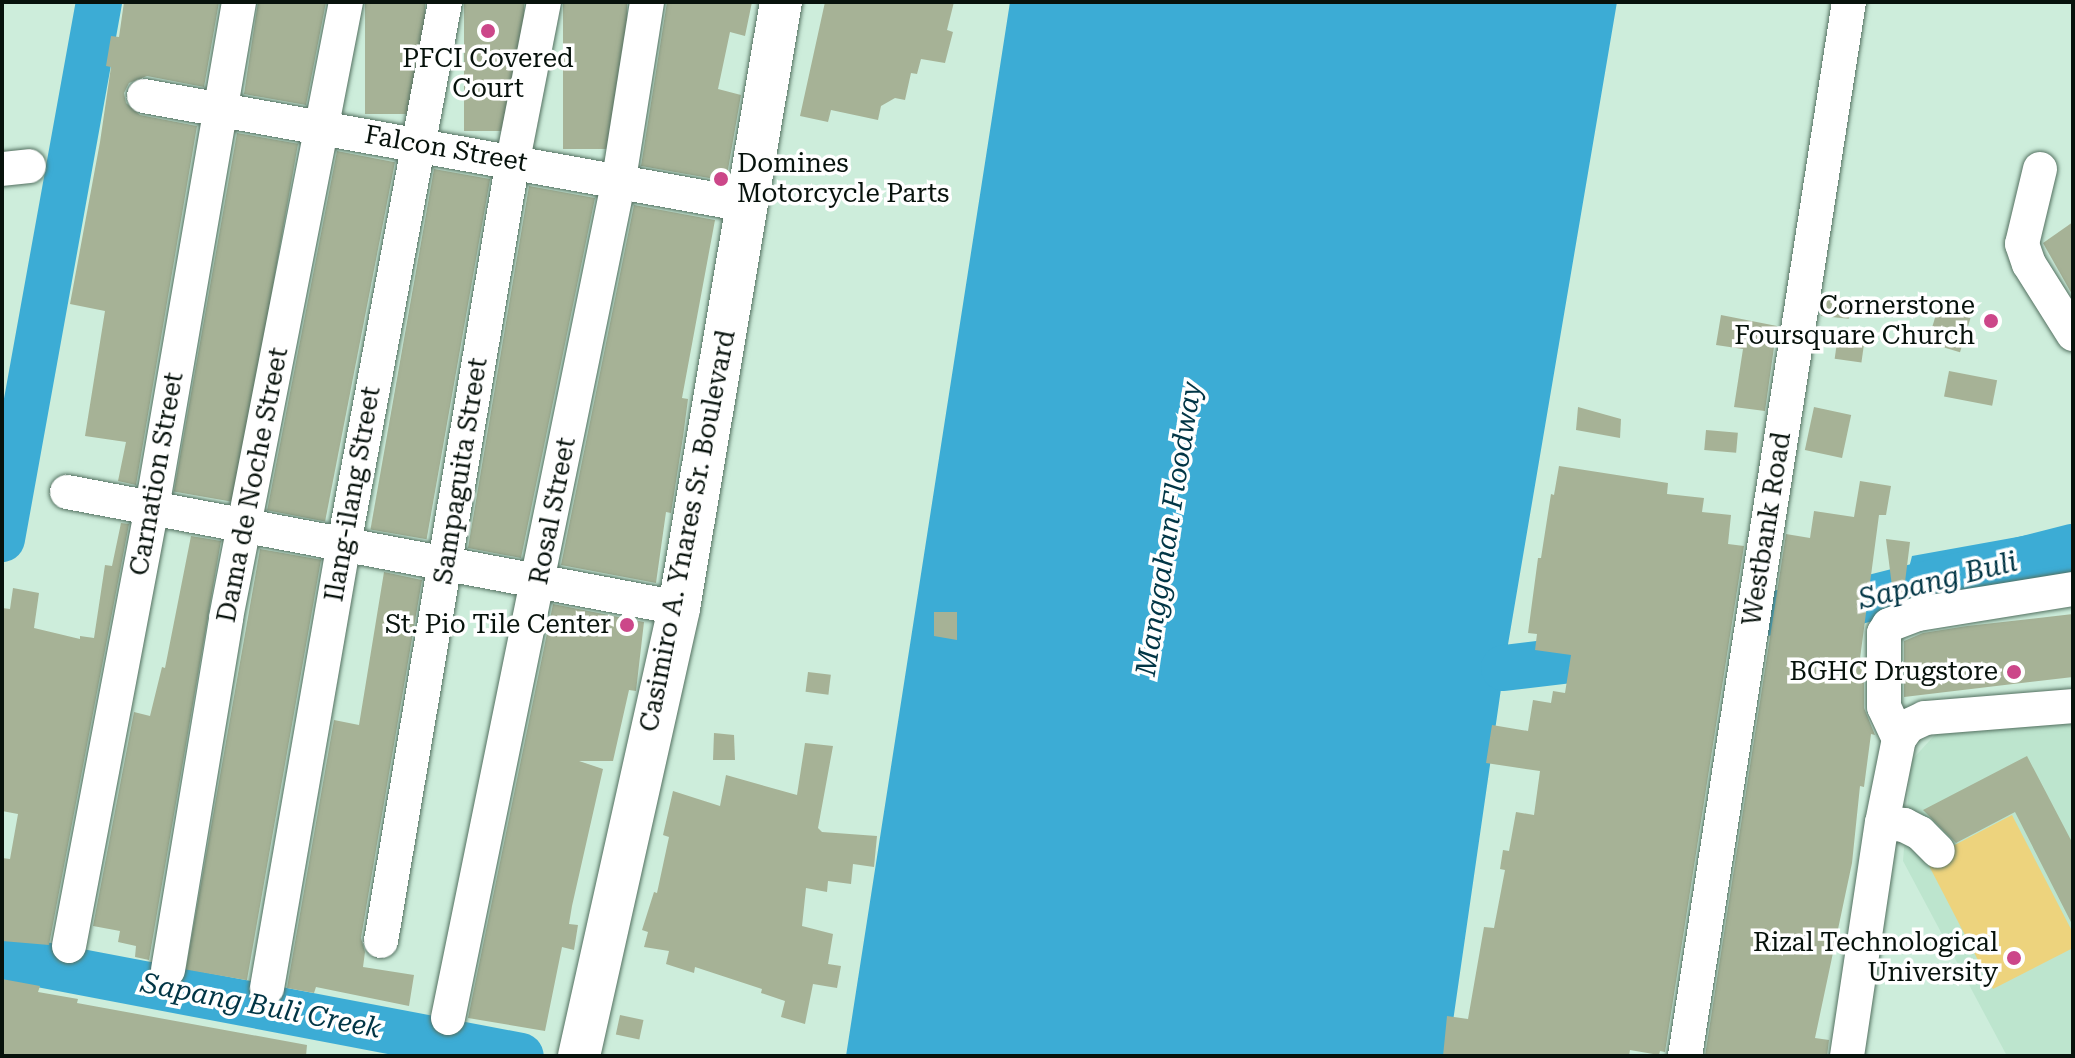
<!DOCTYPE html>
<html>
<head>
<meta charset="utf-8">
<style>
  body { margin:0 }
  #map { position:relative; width:2075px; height:1058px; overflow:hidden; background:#cdeddb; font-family:"Roboto Serif",serif }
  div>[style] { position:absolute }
  .built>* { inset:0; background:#bde5ce }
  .green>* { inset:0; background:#edd37d }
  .water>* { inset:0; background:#3cacd5 }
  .river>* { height:46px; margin:-23px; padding:0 23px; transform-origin:23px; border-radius:23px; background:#3cacd5 }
  .building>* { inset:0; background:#a6b296; transform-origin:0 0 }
  .roads { filter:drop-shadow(0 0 2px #537060) drop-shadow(0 0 2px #537060) }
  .minor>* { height:34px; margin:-17px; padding:0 17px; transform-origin:17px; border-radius:17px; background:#fff }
  .major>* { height:42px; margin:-21px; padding:0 21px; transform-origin:21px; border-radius:21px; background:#fff }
  .dots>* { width:22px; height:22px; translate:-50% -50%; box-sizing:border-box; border:4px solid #fff; border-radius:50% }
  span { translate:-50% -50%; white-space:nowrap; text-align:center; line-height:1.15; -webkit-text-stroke:7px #fff; paint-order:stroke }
  .poi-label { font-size:26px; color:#07120c }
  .left { translate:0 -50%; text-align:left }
  .right { translate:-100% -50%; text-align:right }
  .street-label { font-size:26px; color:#07120c }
  .water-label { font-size:28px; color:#013545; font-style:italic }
  .frame { position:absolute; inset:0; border:4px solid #07120c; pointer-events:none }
</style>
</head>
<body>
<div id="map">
  <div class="built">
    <i style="clip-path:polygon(2073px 717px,2073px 1056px,2007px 1056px,1903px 861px,1911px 761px,1941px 728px)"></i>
  </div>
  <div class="green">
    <i style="clip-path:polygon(2012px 815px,2073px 933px,2073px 948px,1993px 989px,1926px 860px)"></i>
  </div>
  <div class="water">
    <i style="clip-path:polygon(1010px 2px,1617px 2px,1504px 668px,1448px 1056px,846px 1056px)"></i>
    <i style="clip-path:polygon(2073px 527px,2073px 583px,1898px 611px,1912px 556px)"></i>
  </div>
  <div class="river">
    <i style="left:2px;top:539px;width:546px;rotate:-79.76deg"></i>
    <i style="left:1765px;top:612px;width:70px;rotate:5.7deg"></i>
    <i style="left:1835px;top:619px;width:12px;rotate:-81deg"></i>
    <i style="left:1837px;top:607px;width:10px;rotate:-17deg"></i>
    <i style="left:1847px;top:604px;width:233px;rotate:-14.2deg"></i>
    <i style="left:1504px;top:668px;width:85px;rotate:-6.8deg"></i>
    <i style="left:1588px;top:658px;width:24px;rotate:-71deg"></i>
    <i style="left:1596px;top:635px;width:20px;rotate:9deg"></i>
    <i style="left:2px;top:957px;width:528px;rotate:10.8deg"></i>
  </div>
  <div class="building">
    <i style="clip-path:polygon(124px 2px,219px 2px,204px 87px,147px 76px,129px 83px,124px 93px,126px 103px,140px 115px,197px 126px,136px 485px,118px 481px,126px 442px,85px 436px,105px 311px,70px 304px,100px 142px,111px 67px,106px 66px,111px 36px,119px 37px)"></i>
    <i style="clip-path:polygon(258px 2px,326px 2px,306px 105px,244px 94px)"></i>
    <i style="left:365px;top:2px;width:60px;height:112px"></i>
    <i style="left:464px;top:2px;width:60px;height:129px"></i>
    <i style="left:563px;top:2px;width:64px;height:147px"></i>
    <i style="clip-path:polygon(667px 2px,752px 2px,745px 36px,730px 32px,718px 89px,741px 95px,726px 181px,641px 166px)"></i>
    <i style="clip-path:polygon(825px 2px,954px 2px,947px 30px,953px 32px,945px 63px,921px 59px,917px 74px,911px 73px,905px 100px,895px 98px,881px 106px,878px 120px,831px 110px,828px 122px,800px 116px)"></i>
    <i style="left:237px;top:133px;width:62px;height:364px;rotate:10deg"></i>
    <i style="left:337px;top:151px;width:59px;height:366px;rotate:11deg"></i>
    <i style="left:434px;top:169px;width:57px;height:366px;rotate:10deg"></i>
    <i style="clip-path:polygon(529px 186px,595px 198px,521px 558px,468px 548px)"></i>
    <i style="clip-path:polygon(634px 205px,715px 220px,682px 398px,688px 399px,683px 437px,671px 513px,666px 512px,656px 583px,561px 565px)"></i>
    <i style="clip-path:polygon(2073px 222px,2073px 296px,2043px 243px)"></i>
    <i style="left:1823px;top:296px;width:28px;height:20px;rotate:6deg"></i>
    <i style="left:1938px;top:308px;width:34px;height:36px;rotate:17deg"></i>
    <i style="clip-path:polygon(1721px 315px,1777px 326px,1765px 411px,1734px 407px,1743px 349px,1716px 345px)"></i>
    <i style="left:1839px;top:328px;width:27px;height:31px;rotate:8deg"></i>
    <i style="left:1949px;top:371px;width:49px;height:26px;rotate:11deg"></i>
    <i style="clip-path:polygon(1578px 407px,1621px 419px,1620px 438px,1576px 430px)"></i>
    <i style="left:1814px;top:407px;width:38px;height:44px;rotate:12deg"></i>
    <i style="left:1706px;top:430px;width:32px;height:20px;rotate:5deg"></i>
    <i style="clip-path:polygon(1559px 466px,1668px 483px,1667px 494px,1704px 498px,1702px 512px,1731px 515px,1728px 544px,1744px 546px,1665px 1052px,1660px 1051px,1659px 1055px,1630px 1050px,1629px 1056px,1443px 1056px,1447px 1016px,1468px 1019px,1484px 927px,1494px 928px,1505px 870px,1500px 869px,1503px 850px,1509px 851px,1516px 812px,1534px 815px,1540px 771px,1486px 763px,1492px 725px,1528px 731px,1533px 700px,1551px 703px,1553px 691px,1565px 693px,1571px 655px,1535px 650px,1537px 634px,1528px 633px,1538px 558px,1541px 558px,1551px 494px,1554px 495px)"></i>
    <i style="clip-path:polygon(1860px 481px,1891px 486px,1886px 515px,1879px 515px,1859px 666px,1864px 666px,1864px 708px,1875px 735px,1871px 734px,1864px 787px,1860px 786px,1852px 863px,1815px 1038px,1829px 1040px,1827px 1056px,1705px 1056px,1786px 534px,1810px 538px,1814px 511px,1854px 517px)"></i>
    <i style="clip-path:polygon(121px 523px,129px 524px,49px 945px,2px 941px,2px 858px,10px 859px,18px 814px,2px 811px,2px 608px,10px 609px,13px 588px,39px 593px,34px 628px,80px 639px,80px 636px,94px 638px,105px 565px,112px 566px)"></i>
    <i style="clip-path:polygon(191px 536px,221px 541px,149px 960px,135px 957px,136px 946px,118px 942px,120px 931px,93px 926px,134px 712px,150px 716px,162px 667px,165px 668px)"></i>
    <i style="clip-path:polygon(1886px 539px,1910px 542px,1903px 598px,1894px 602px)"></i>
    <i style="left:260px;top:549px;width:62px;height:427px;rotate:10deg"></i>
    <i style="clip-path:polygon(384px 572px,422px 580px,361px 938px,365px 952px,363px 967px,414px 975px,409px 1006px,316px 987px,314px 993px,287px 988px,334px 720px,359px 725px)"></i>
    <i style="clip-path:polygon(553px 604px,644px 622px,636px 691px,629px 690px,613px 761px,579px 761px,603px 769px,572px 906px,569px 924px,578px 925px,574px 950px,562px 947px,545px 1031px,468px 1018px)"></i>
    <i style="clip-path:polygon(934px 612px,957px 612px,957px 640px,934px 636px)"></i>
    <i style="clip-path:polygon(2073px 614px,2073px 677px,1904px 697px,1904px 641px,1923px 633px,1967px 626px)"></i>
    <i style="left:808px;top:672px;width:23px;height:20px;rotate:7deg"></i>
    <i style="clip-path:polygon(714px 733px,734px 735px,735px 760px,713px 760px)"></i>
    <i style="clip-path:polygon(805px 743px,833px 746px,818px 828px,822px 832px,877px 836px,874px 867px,853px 864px,851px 884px,828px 881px,827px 892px,806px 888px,802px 926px,833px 934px,828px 964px,841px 966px,837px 988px,813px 984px,805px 1024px,781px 1017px,785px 1001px,761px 993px,762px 989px,695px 967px,694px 973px,666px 964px,669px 951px,644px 947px,648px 932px,642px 930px,654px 892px,657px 893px,669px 837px,663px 835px,673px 791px,720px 806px,726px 775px,797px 795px)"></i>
    <i style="clip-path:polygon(2027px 756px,2073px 844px,2073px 926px,2015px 812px,1956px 843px,1923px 810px)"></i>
    <i style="clip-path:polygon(2px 979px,40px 986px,38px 992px,78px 999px,77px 1003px,307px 1045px,306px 1056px,2px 1056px)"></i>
    <i style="left:620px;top:1015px;width:24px;height:20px;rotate:12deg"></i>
  </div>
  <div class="roads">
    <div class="minor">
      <i style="left:144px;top:96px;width:613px;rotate:10.25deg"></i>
      <i style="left:2px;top:169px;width:27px;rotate:-6deg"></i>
      <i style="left:2040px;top:169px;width:77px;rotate:103.5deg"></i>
      <i style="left:2022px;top:244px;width:21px;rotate:71deg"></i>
      <i style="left:2029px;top:264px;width:83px;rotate:57.8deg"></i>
      <i style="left:67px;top:492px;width:623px;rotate:10.73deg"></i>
      <i style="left:1899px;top:739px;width:35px;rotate:-115deg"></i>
      <i style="left:1884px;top:707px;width:74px;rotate:-90deg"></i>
      <i style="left:1884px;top:633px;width:9px;rotate:-58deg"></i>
      <i style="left:1889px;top:625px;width:31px;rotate:-21deg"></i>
      <i style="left:1918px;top:614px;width:157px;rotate:-9.2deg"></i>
      <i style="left:1882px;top:823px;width:22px;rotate:5deg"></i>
      <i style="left:1904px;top:825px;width:18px;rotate:27deg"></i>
      <i style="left:1920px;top:833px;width:25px;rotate:45deg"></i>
      <i style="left:381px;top:941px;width:792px;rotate:-80.41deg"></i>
      <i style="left:513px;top:160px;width:161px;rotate:-78.9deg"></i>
      <i style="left:69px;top:946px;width:446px;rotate:-79.3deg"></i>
      <i style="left:152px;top:508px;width:513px;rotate:-80.24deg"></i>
      <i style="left:168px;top:970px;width:357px;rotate:-80.6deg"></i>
      <i style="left:226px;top:618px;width:628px;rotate:-78.98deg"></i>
      <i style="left:267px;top:988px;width:451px;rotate:-80.2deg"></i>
      <i style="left:344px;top:544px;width:551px;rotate:-79.44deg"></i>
      <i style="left:448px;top:1018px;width:856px;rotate:-78.48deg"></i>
      <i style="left:619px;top:179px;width:179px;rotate:-81deg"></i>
      <i style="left:1685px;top:1056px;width:1067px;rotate:-81.16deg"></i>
      <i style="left:1847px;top:1056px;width:236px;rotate:-81.5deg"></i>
      <i style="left:1882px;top:823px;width:86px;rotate:-78.6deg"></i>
      <i style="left:1899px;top:739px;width:16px;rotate:-55deg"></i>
      <i style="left:1908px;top:726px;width:19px;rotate:-25deg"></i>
      <i style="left:1925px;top:718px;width:148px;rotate:-4.6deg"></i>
    </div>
    <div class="major">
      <i style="left:579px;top:1056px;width:459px;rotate:-77.4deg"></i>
      <i style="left:679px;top:608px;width:615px;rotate:-80.45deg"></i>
    </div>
  </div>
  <div class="dots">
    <i style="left:488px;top:31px;background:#cc4789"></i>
    <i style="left:721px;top:179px;background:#cc4789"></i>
    <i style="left:1991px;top:321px;background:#cc4789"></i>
    <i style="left:627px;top:625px;background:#cc4789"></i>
    <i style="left:2014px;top:672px;background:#cc4789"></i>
    <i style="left:2014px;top:958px;background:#cc4789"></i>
  </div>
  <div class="poi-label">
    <span style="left:488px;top:74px">PFCI Covered<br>Court</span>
    <span class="left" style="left:737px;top:179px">Domines<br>Motorcycle Parts</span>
    <span class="right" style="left:1975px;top:321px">Cornerstone<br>Foursquare Church</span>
    <span class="right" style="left:611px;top:625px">St. Pio Tile Center</span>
    <span class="right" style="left:1998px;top:672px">BGHC Drugstore</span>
    <span class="right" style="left:1998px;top:958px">Rizal Technological<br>University</span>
  </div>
  <div class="street-label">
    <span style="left:446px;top:149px;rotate:10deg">Falcon Street</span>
    <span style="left:461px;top:471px;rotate:-81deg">Sampaguita Street</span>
    <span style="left:157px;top:474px;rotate:-80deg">Carnation Street</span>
    <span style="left:253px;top:485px;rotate:-79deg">Dama de Noche Street</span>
    <span style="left:353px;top:494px;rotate:-80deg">Ilang-ilang Street</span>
    <span style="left:553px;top:511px;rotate:-79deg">Rosal Street</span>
    <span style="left:1767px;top:529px;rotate:-81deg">Westbank Road</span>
    <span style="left:688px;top:531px;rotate:-79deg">Casimiro A. Ynares Sr. Boulevard</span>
  </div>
  <div class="water-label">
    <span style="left:1169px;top:529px;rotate:-81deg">Manggahan Floodway</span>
    <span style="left:1938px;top:581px;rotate:-14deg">Sapang Buli</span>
    <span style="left:261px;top:1006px;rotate:11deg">Sapang Buli Creek</span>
  </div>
  <div class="frame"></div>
</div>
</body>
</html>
